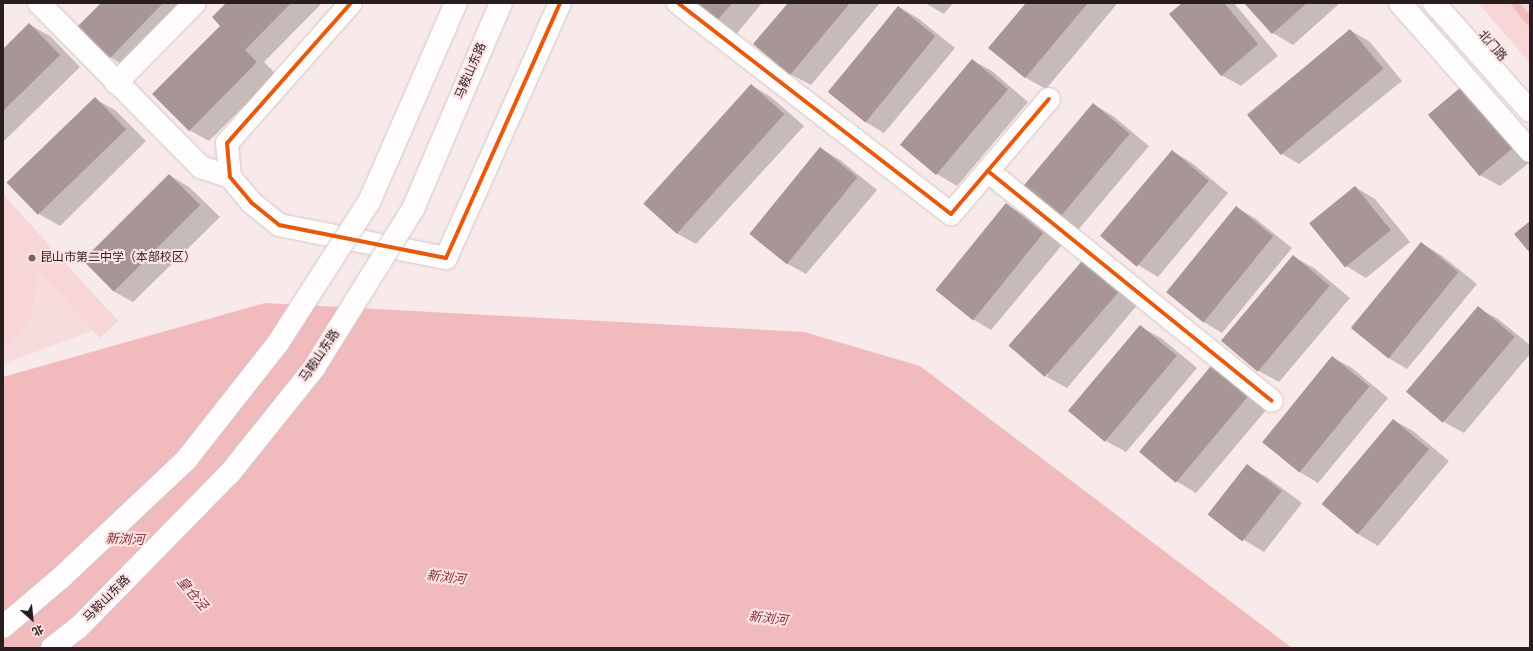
<!DOCTYPE html>
<html>
<head>
<meta charset="utf-8">
<style>
  body { margin:0 }
  #map { position:relative; width:1533px; height:651px; overflow:hidden; background:#f8e9ea; font-family:"Fira Sans","Noto Sans SC",sans-serif }
  div>[style] { position:absolute }
  .built>* { inset:0; background:#f6dcdd }
  .green>* { inset:0; background:#f8d5d7 }
  .water>* { inset:0; background:#f1babd }
  .shadow>* { inset:0; background:#0003 }
  .stream>* { height:8px; margin:-4px; padding:0 4px; transform-origin:4px; border-radius:4px; background:#f1babd }
  .building>* { inset:0; background:#a89596; transform-origin:0 0 }
  .roads { filter:drop-shadow(0 0 1px #d2c6c7) drop-shadow(0 0 1px #d2c6c7) }
  .minor>* { height:22px; margin:-11px; padding:0 11px; transform-origin:11px; border-radius:11px; background:#fefcfc }
  .major>* { height:22px; margin:-11px; padding:0 11px; transform-origin:11px; border-radius:11px; background:#fefcfc }
  .bridges { filter:drop-shadow(0 0 1px #d2c6c7) drop-shadow(0 0 1px #d2c6c7) }
  .major-bridge>* { height:22px; margin:-11px; padding:0 11px; transform-origin:11px; border-radius:11px; background:#fefcfc }
  .cycleway>* { height:4px; margin:-2px; padding:0 2px; transform-origin:2px; border-radius:2px; background:#e8590c }
  .dots>* { width:11px; height:11px; translate:-50% -50%; box-sizing:border-box; border:2px solid #fee3e4; border-radius:50% }
  span { translate:-50% -50%; white-space:nowrap; text-align:center; line-height:1.15; -webkit-text-stroke:4px #fee3e4; paint-order:stroke }
  .street-label { font-size:12px; color:#281e1f }
  .poi-label { font-size:12px; color:#281e1f }
  .left { translate:0 -50%; text-align:left }
  .water-label { font-size:13px; color:#812d39; font-style:italic }
  .frame { position:absolute; inset:0; border:4px solid #281e1f; pointer-events:none }
  .north { position:absolute; left:12px; top:599px; width:40px; height:40px; -webkit-text-stroke:3px #fee3e4; paint-order:stroke; rotate:153deg; font-size:11px; font-weight:700; line-height:16px; text-align:center; color:#281e1f }
  .north::after { content:''; display:block; margin:auto; width:14px; height:18px; background:#281e1f; clip-path:polygon(50% 0,100% 100%,50% 72%,0 100%) }
</style>
</head>
<body>
<div id="map">
  <div class="built">
    <i style="clip-path:polygon(3px 194px,118px 321px,3px 364px)"></i>
  </div>
  <div class="green">
    <i style="clip-path:polygon(1478px 3px,1530px 3px,1530px 63px)"></i>
    <i style="clip-path:polygon(3px 195px,118px 321px,100px 338px,38px 270px,32px 315px,9px 346px,3px 351px)"></i>
  </div>
  <div class="water">
    <i style="clip-path:polygon(265px 303px,804px 332px,920px 366px,1292px 648px,3px 648px,3px 377px)"></i>
  </div>
  <div class="shadow">
    <i style="clip-path:polygon(102px 3px,183px 3px,130px 69px,110px 57px)"></i>
    <i style="clip-path:polygon(228px 3px,322px 3px,264px 62px,276px 74px,209px 141px,189px 130px)"></i>
    <i style="clip-path:polygon(687px 3px,762px 3px,734px 37px)"></i>
    <i style="clip-path:polygon(789px 3px,880px 3px,811px 85px,790px 74px)"></i>
    <i style="clip-path:polygon(925px 3px,953px 3px,944px 14px)"></i>
    <i style="clip-path:polygon(1027px 3px,1114px 3px,1116px 5px,1046px 89px,1026px 78px,990px 48px)"></i>
    <i style="clip-path:polygon(1184px 3px,1234px 3px,1278px 56px,1241px 86px,1221px 75px)"></i>
    <i style="clip-path:polygon(1246px 3px,1340px 3px,1293px 45px,1273px 33px)"></i>
    <i style="clip-path:polygon(899px 7px,919px 19px,955px 48px,884px 133px,864px 121px,828px 91px)"></i>
    <i style="clip-path:polygon(30px 25px,50px 36px,80px 67px,3px 142px,3px 51px)"></i>
    <i style="clip-path:polygon(1350px 30px,1370px 42px,1402px 81px,1299px 164px,1279px 152px,1247px 114px)"></i>
    <i style="clip-path:polygon(972px 60px,992px 71px,1028px 102px,957px 186px,937px 174px)"></i>
    <i style="clip-path:polygon(751px 85px,771px 97px,804px 126px,696px 244px,676px 233px)"></i>
    <i style="clip-path:polygon(95px 99px,115px 110px,146px 141px,60px 226px,39px 214px)"></i>
    <i style="clip-path:polygon(1093px 104px,1113px 116px,1149px 146px,1078px 230px,1058px 219px)"></i>
    <i style="clip-path:polygon(1430px 115px,1530px 145px,1530px 162px,1500px 186px,1480px 175px)"></i>
    <i style="clip-path:polygon(820px 148px,840px 160px,877px 190px,806px 274px,786px 263px,750px 233px)"></i>
    <i style="clip-path:polygon(1172px 151px,1192px 163px,1228px 193px,1158px 277px,1138px 265px)"></i>
    <i style="clip-path:polygon(169px 175px,189px 187px,220px 217px,133px 302px,113px 291px,83px 260px)"></i>
    <i style="clip-path:polygon(1355px 187px,1375px 199px,1410px 242px,1366px 278px,1346px 266px)"></i>
    <i style="clip-path:polygon(1006px 204px,1026px 216px,1062px 245px,991px 330px,971px 318px)"></i>
    <i style="clip-path:polygon(1236px 207px,1256px 219px,1292px 248px,1222px 333px,1202px 321px)"></i>
    <i style="clip-path:polygon(1421px 243px,1441px 255px,1477px 284px,1407px 369px,1387px 357px,1351px 327px)"></i>
    <i style="clip-path:polygon(1294px 257px,1314px 268px,1350px 298px,1279px 382px,1259px 371px,1223px 341px)"></i>
    <i style="clip-path:polygon(1082px 263px,1102px 274px,1138px 304px,1067px 388px,1047px 377px)"></i>
    <i style="clip-path:polygon(1478px 308px,1498px 319px,1530px 345px,1530px 354px,1464px 433px,1444px 422px)"></i>
    <i style="clip-path:polygon(1141px 327px,1161px 338px,1197px 368px,1126px 452px,1106px 441px,1070px 411px)"></i>
    <i style="clip-path:polygon(1332px 357px,1352px 368px,1388px 398px,1318px 483px,1298px 471px)"></i>
    <i style="clip-path:polygon(1211px 367px,1231px 379px,1267px 409px,1196px 493px,1176px 481px)"></i>
    <i style="clip-path:polygon(1393px 420px,1413px 431px,1449px 461px,1378px 546px,1358px 534px)"></i>
    <i style="clip-path:polygon(1247px 466px,1267px 477px,1302px 503px,1264px 552px,1244px 540px)"></i>
  </div>
  <div class="stream">
    <i style="left:1515px;top:3px;width:24px;rotate:52deg"></i>
  </div>
  <div class="building">
    <i style="clip-path:polygon(101px 3px,163px 3px,110px 58px,77px 27px)"></i>
    <i style="clip-path:polygon(226px 3px,291px 3px,245px 50px,257px 62px,189px 131px,152px 94px,220px 26px,212px 17px)"></i>
    <i style="clip-path:polygon(686px 3px,732px 3px,713px 26px)"></i>
    <i style="clip-path:polygon(788px 3px,850px 3px,790px 75px,753px 44px)"></i>
    <i style="clip-path:polygon(1026px 3px,1088px 3px,1025px 78px,988px 48px)"></i>
    <i style="clip-path:polygon(1182px 3px,1224px 3px,1258px 44px,1221px 76px,1169px 14px)"></i>
    <i style="clip-path:polygon(1244px 3px,1307px 3px,1272px 34px)"></i>
    <i style="left:898px;top:6px;width:48px;height:111px;rotate:39deg"></i>
    <i style="clip-path:polygon(29px 23px,60px 55px,3px 111px,3px 49px)"></i>
    <i style="left:1350px;top:29px;width:52px;height:134px;rotate:50deg"></i>
    <i style="left:972px;top:59px;width:47px;height:112px;rotate:40deg"></i>
    <i style="left:1467px;top:82px;width:80px;height:51px;rotate:50deg"></i>
    <i style="left:751px;top:84px;width:45px;height:161px;rotate:42deg"></i>
    <i style="left:95px;top:97px;width:45px;height:123px;rotate:46deg"></i>
    <i style="left:1093px;top:103px;width:48px;height:112px;rotate:40deg"></i>
    <i style="left:820px;top:147px;width:48px;height:112px;rotate:39deg"></i>
    <i style="left:1172px;top:150px;width:48px;height:112px;rotate:40deg"></i>
    <i style="left:169px;top:174px;width:44px;height:122px;rotate:45deg"></i>
    <i style="left:1355px;top:186px;width:57px;height:59px;rotate:51deg"></i>
    <i style="left:1006px;top:203px;width:48px;height:112px;rotate:39deg"></i>
    <i style="left:1236px;top:206px;width:48px;height:111px;rotate:39deg"></i>
    <i style="clip-path:polygon(1530px 221px,1530px 253px,1514px 234px)"></i>
    <i style="left:1421px;top:242px;width:48px;height:111px;rotate:39deg"></i>
    <i style="left:1293px;top:255px;width:48px;height:112px;rotate:40deg"></i>
    <i style="left:1082px;top:261px;width:48px;height:112px;rotate:41deg"></i>
    <i style="left:1478px;top:306px;width:48px;height:112px;rotate:40deg"></i>
    <i style="left:1140px;top:325px;width:48px;height:112px;rotate:40deg"></i>
    <i style="left:1332px;top:356px;width:48px;height:111px;rotate:39deg"></i>
    <i style="left:1211px;top:366px;width:48px;height:112px;rotate:40deg"></i>
    <i style="left:1393px;top:419px;width:47px;height:111px;rotate:40deg"></i>
    <i style="left:1247px;top:464px;width:44px;height:64px;rotate:38deg"></i>
  </div>
  <div class="roads">
    <div class="minor">
      <i style="left:39px;top:3px;width:231px;rotate:45.4deg"></i>
      <i style="left:201px;top:167px;width:31px;rotate:19deg"></i>
      <i style="left:351px;top:3px;width:187px;rotate:131.5deg"></i>
      <i style="left:227px;top:143px;width:34px;rotate:85deg"></i>
      <i style="left:230px;top:177px;width:34px;rotate:50deg"></i>
      <i style="left:252px;top:203px;width:35px;rotate:39deg"></i>
      <i style="left:279px;top:225px;width:170px;rotate:11.2deg"></i>
      <i style="left:446px;top:258px;width:279px;rotate:-65.9deg"></i>
      <i style="left:678px;top:3px;width:345px;rotate:37.7deg"></i>
      <i style="left:951px;top:214px;width:151px;rotate:-49.6deg"></i>
      <i style="left:1400px;top:3px;width:197px;rotate:48.7deg"></i>
      <i style="left:116px;top:83px;width:112px;rotate:-45.4deg"></i>
      <i style="left:988px;top:171px;width:365px;rotate:39deg"></i>
    </div>
    <div class="major">
      <i style="left:1434px;top:3px;width:144px;rotate:48.4deg"></i>
    </div>
  </div>
  <div class="bridges">
    <div class="major-bridge">
      <i style="left:3px;top:627px;width:79px;rotate:-40.4deg"></i>
      <i style="left:63px;top:576px;width:169px;rotate:-43.3deg"></i>
      <i style="left:186px;top:460px;width:149px;rotate:-51.8deg"></i>
      <i style="left:278px;top:343px;width:168px;rotate:-57.2deg"></i>
      <i style="left:369px;top:202px;width:217px;rotate:-66.4deg"></i>
      <i style="left:52px;top:648px;width:33px;rotate:-38deg"></i>
      <i style="left:78px;top:628px;width:217px;rotate:-45.6deg"></i>
      <i style="left:230px;top:473px;width:134px;rotate:-51.3deg"></i>
      <i style="left:314px;top:368px;width:187px;rotate:-58.1deg"></i>
      <i style="left:413px;top:209px;width:224px;rotate:-66.9deg"></i>
    </div>
  </div>
  <div class="cycleway">
    <i style="left:351px;top:3px;width:187px;rotate:131.5deg"></i>
    <i style="left:227px;top:143px;width:34px;rotate:85deg"></i>
    <i style="left:230px;top:177px;width:34px;rotate:50deg"></i>
    <i style="left:252px;top:203px;width:35px;rotate:39deg"></i>
    <i style="left:279px;top:225px;width:170px;rotate:11.2deg"></i>
    <i style="left:446px;top:258px;width:279px;rotate:-65.9deg"></i>
    <i style="left:678px;top:3px;width:345px;rotate:37.7deg"></i>
    <i style="left:951px;top:214px;width:151px;rotate:-49.6deg"></i>
    <i style="left:988px;top:171px;width:365px;rotate:39deg"></i>
  </div>
  <div class="dots">
    <i style="left:32px;top:258px;background:#716566"></i>
  </div>
  <div class="street-label">
    <span style="left:1492px;top:46px;rotate:49deg">北门路</span>
    <span style="left:471px;top:71px;rotate:-67deg">马鞍山东路</span>
    <span style="left:320px;top:356px;rotate:-56deg">马鞍山东路</span>
    <span style="left:107px;top:599px;rotate:-45deg">马鞍山东路</span>
  </div>
  <div class="poi-label">
    <span class="left" style="left:40px;top:258px">昆山市第二中学（本部校区）</span>
  </div>
  <div class="water-label">
    <span style="left:125px;top:540px;rotate:2deg">新浏河</span>
    <span style="left:446px;top:578px;rotate:7deg">新浏河</span>
    <span style="left:192px;top:594px;rotate:49deg">皇仓泾</span>
    <span style="left:768px;top:619px;rotate:7deg">新浏河</span>
  </div>
  <div class="frame"></div>
  <div class="north">北</div>
</div>
</body>
</html>
